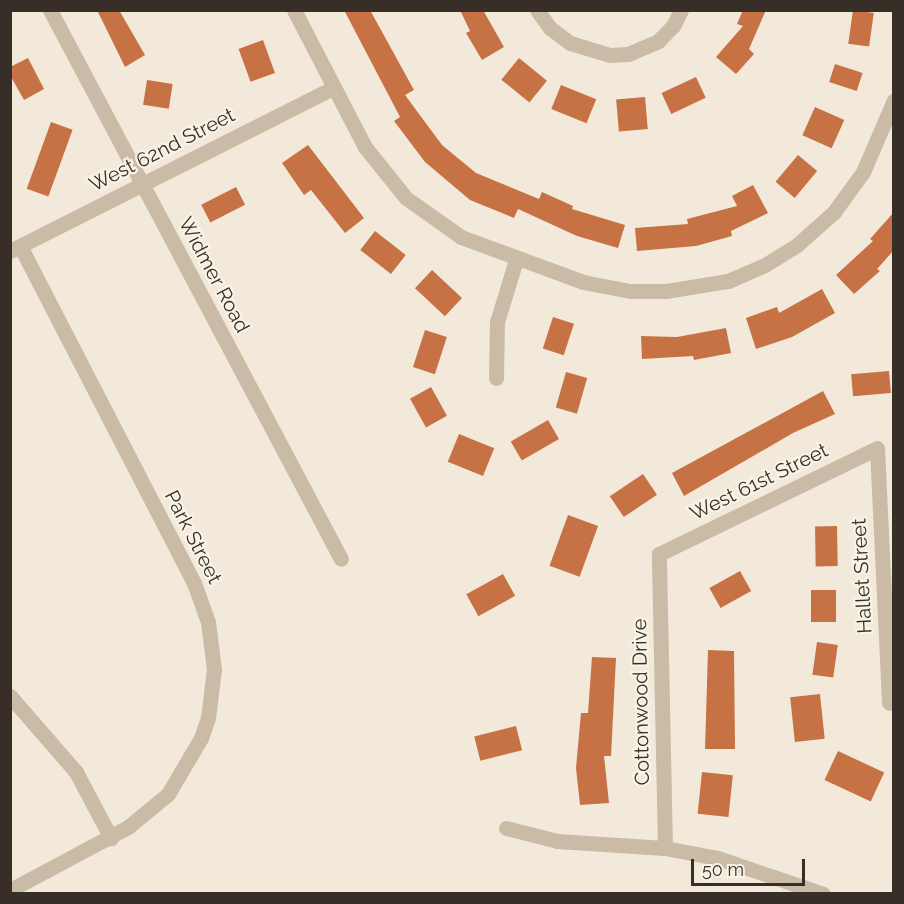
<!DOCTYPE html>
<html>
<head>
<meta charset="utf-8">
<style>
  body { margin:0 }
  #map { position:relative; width:904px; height:904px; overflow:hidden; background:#f2e9db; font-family:Raleway,sans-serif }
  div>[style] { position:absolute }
  .building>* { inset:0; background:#c77244; transform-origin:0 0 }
  .minor>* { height:15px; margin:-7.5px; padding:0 7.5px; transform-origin:7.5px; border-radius:7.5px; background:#cabba6 }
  span { translate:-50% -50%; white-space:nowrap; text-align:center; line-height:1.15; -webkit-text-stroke:4.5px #f9f3e7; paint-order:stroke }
  .street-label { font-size:20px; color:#362e27 }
  .frame { position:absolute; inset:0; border:12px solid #362e27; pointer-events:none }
  .scale { position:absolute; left:691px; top:859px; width:114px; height:27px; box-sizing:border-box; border:3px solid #362e27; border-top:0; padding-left:8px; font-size:18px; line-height:21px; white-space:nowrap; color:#362e27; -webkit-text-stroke:4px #f9f3e7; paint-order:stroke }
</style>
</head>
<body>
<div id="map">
  <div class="building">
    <i style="clip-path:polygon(97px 10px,119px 10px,145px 55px,125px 67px)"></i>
    <i style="clip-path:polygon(344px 10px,370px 10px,414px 90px,405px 95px,442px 145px,476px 173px,539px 199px,542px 192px,573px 206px,572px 209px,625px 225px,618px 248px,577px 236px,518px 209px,514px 218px,470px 200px,425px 162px,394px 121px,400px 117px)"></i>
    <i style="clip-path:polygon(460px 10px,483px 10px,504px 47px,482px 60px,466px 33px,470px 31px)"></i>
    <i style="clip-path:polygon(743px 10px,766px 10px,749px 49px,754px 54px,736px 74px,716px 57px,743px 26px,737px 24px)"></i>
    <i style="left:853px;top:10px;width:21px;height:34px;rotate:8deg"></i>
    <i style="left:263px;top:40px;width:35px;height:26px;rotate:70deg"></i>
    <i style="clip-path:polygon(28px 58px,44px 89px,24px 100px,10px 75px,10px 67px)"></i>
    <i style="left:519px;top:58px;width:36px;height:28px;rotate:39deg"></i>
    <i style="left:835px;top:64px;width:29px;height:19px;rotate:18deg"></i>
    <i style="left:696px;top:77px;width:23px;height:38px;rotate:65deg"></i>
    <i style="left:147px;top:80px;width:26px;height:25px;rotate:9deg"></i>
    <i style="left:561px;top:85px;width:38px;height:26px;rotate:22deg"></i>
    <i style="left:645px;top:97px;width:32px;height:29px;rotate:85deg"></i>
    <i style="left:815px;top:107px;width:32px;height:31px;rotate:24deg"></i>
    <i style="left:51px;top:122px;width:23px;height:71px;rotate:20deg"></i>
    <i style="clip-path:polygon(308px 145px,364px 218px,345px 233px,311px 190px,304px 195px,282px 163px)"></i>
    <i style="left:798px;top:155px;width:25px;height:35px;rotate:40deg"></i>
    <i style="clip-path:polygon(753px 185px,768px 213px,731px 231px,732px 236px,696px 246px,637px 251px,635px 228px,688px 224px,687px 219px,737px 206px,732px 196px)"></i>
    <i style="left:236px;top:187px;width:20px;height:39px;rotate:63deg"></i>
    <i style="clip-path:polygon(894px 212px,894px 250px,877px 269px,880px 271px,854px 294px,836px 275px,873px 241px,870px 239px)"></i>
    <i style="left:375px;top:231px;width:39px;height:24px;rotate:38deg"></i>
    <i style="left:432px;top:270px;width:41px;height:25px;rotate:43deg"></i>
    <i style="clip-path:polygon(822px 289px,835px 313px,792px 337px,756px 349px,746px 318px,777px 307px,779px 313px)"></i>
    <i style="left:553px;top:317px;width:22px;height:33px;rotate:18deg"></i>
    <i style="clip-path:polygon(726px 328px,731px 353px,694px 360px,693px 356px,642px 359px,641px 336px,677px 337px)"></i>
    <i style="left:425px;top:330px;width:23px;height:39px;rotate:18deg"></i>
    <i style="left:889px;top:371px;width:22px;height:38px;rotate:85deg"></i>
    <i style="left:566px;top:372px;width:22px;height:37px;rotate:16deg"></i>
    <i style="left:431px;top:387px;width:33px;height:24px;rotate:61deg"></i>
    <i style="clip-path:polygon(823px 391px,835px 414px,793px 433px,684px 496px,672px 473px)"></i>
    <i style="left:548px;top:420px;width:22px;height:43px;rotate:60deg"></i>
    <i style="left:459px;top:434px;width:38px;height:30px;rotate:22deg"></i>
    <i style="left:643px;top:474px;width:25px;height:40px;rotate:56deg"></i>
    <i style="left:568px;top:515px;width:32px;height:54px;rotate:20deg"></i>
    <i style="left:837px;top:526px;width:40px;height:22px;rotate:89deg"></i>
    <i style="left:740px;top:571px;width:23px;height:35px;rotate:61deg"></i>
    <i style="left:503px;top:574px;width:25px;height:42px;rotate:61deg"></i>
    <i style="left:811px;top:590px;width:25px;height:32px"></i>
    <i style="left:817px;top:642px;width:21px;height:33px;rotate:8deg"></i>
    <i style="clip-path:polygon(708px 650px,734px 651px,735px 749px,705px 749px)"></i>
    <i style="clip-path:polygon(592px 657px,616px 658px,611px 756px,604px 756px,609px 803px,580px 805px,576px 768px,581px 713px,588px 713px)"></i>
    <i style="left:820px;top:694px;width:45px;height:30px;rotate:84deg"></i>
    <i style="left:516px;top:726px;width:25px;height:43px;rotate:76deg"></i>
    <i style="left:838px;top:751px;width:51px;height:32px;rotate:25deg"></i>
    <i style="left:702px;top:772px;width:31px;height:42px;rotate:6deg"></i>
  </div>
  <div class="minor">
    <i style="left:50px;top:10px;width:621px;rotate:62.07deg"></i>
    <i style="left:294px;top:10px;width:154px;rotate:62.6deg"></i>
    <i style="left:365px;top:147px;width:65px;rotate:51.2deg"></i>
    <i style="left:406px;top:198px;width:67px;rotate:35.3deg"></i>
    <i style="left:461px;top:237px;width:130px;rotate:20.2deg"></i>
    <i style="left:583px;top:282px;width:48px;rotate:10.8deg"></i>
    <i style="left:630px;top:291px;width:36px"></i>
    <i style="left:666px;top:291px;width:63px;rotate:-9.2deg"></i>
    <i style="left:728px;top:281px;width:40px;rotate:-23.4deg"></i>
    <i style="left:765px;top:265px;width:39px;rotate:-32deg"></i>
    <i style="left:798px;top:244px;width:48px;rotate:-41.6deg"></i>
    <i style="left:834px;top:212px;width:49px;rotate:-54.1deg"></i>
    <i style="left:863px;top:172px;width:78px;rotate:-66.7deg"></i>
    <i style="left:537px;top:10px;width:22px;rotate:54deg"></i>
    <i style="left:550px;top:28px;width:25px;rotate:37deg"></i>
    <i style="left:570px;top:43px;width:42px;rotate:16.7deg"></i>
    <i style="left:610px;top:55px;width:18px;rotate:-3deg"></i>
    <i style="left:628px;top:54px;width:33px;rotate:-23deg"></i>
    <i style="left:658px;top:41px;width:21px;rotate:-45deg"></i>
    <i style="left:673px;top:26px;width:18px;rotate:-63deg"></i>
    <i style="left:10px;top:251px;width:363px;rotate:-26.8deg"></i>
    <i style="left:496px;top:378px;width:56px;rotate:-89deg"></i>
    <i style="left:497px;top:322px;width:65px;rotate:-73deg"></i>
    <i style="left:10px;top:696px;width:101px;rotate:49deg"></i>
    <i style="left:76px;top:772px;width:75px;rotate:62.1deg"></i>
    <i style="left:506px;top:828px;width:53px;rotate:14.3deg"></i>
    <i style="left:557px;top:841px;width:108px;rotate:3.7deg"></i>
    <i style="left:665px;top:848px;width:54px;rotate:10.7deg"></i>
    <i style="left:718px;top:858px;width:111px;rotate:18.9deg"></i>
    <i style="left:665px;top:848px;width:294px;rotate:-91.2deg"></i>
    <i style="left:659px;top:554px;width:242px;rotate:-25.9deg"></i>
    <i style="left:877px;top:448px;width:255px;rotate:87.3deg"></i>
    <i style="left:10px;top:890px;width:134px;rotate:-28.1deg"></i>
    <i style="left:128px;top:827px;width:52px;rotate:-39.5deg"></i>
    <i style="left:168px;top:794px;width:65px;rotate:-59.5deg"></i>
    <i style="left:201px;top:738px;width:21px;rotate:-71deg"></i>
    <i style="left:208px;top:718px;width:49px;rotate:-83deg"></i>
    <i style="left:214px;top:669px;width:47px;rotate:-97.3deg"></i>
    <i style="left:208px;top:622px;width:41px;rotate:-109.7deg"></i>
    <i style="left:194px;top:583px;width:379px;rotate:-117.3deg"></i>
  </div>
  <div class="street-label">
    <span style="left:162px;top:150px;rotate:-27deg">West 62nd Street</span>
    <span style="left:214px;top:275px;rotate:62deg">Widmer Road</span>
    <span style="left:759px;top:482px;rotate:-26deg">West 61st Street</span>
    <span style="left:193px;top:537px;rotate:63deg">Park Street</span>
    <span style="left:862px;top:576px;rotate:-93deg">Hallet Street</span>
    <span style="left:641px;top:702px;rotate:-91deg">Cottonwood Drive</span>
  </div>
  <div class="frame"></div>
  <div class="scale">50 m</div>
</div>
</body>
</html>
